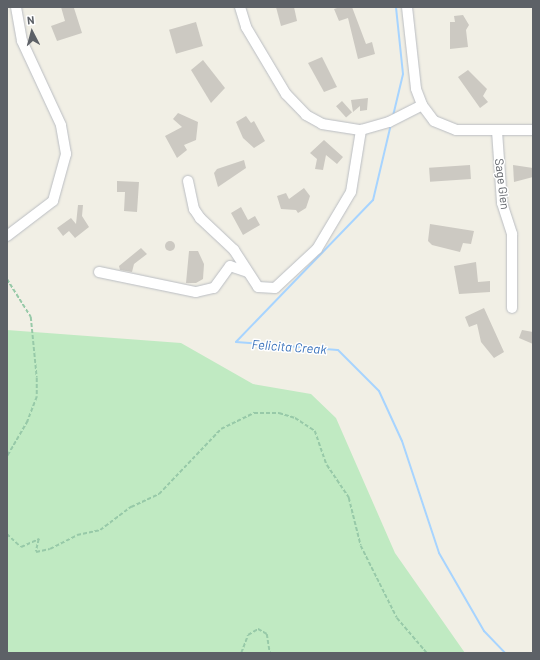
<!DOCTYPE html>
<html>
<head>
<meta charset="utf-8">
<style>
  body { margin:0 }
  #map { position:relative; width:540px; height:660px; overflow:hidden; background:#f1efe5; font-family:Barlow,sans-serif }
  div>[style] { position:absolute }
  .green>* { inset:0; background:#c0eac2 }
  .stream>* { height:2px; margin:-1px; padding:0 1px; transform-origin:1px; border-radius:1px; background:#a7d4ff }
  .building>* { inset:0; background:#ccc9c2; transform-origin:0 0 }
  .round { border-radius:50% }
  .path>* { height:1.5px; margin-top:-0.75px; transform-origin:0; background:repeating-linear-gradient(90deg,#97c9a8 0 4px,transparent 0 6px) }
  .roads { filter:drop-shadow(0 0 1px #babdc2) drop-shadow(0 0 1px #babdc2) }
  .minor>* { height:10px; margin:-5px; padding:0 5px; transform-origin:5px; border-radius:5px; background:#fff }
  span { translate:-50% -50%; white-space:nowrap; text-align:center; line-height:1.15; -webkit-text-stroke:3px #fff; paint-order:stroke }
  .street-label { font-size:12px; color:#5d6167 }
  .water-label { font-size:13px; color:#3a72bb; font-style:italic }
  .frame { position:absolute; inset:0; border:8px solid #5d6167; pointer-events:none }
  .north { position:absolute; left:12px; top:12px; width:40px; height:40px; -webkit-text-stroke:3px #fff; paint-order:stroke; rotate:354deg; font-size:11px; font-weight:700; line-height:16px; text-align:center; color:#5d6167 }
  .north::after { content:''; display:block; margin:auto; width:14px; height:18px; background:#5d6167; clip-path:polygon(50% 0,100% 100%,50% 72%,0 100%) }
</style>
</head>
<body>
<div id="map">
  <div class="green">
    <i style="clip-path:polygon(7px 330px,181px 343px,253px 384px,311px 394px,336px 418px,395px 553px,465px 653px,7px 653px)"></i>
  </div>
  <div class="stream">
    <i style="left:393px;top:116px;width:43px;rotate:-76.6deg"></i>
    <i style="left:403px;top:74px;width:67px;rotate:-96deg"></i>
    <i style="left:391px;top:124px;width:78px;rotate:103.3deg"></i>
    <i style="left:373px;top:200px;width:197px;rotate:134deg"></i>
    <i style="left:236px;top:342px;width:102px;rotate:4.5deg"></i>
    <i style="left:338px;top:350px;width:58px;rotate:45deg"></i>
    <i style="left:379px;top:391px;width:55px;rotate:65.3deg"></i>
    <i style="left:402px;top:441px;width:118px;rotate:71.7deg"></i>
    <i style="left:439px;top:553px;width:90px;rotate:60deg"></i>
    <i style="left:484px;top:631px;width:30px;rotate:46deg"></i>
  </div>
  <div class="building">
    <i style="clip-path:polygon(61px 7px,74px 8px,82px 33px,57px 41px,51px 26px,65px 21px)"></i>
    <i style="clip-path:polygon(276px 7px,294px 7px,297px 21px,281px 26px)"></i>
    <i style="clip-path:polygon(340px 7px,352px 7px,366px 44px,372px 42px,375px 54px,358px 59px,348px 18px,339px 21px,334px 9px)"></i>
    <i style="clip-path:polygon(463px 15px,469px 25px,466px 30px,468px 47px,450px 49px,450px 22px,455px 22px,454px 16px)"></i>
    <i style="left:196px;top:22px;width:25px;height:28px;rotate:74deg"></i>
    <i style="clip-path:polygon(322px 57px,337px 87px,324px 92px,308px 63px)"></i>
    <i style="clip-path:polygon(203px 60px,225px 88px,211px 103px,191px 70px)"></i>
    <i style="clip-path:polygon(468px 70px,487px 89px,483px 96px,488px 102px,480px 108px,458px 77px)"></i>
    <i style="clip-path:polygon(368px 98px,367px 110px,360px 111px,360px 106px,353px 112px,351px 100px)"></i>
    <i style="left:342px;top:101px;width:15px;height:8px;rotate:48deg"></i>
    <i style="clip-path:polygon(178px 113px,198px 122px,196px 140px,184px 145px,187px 150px,177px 158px,165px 136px,182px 127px,173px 119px)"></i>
    <i style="clip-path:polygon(246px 116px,251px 123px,254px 121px,265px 141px,254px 148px,243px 138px,236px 122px)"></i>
    <i style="clip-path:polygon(324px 140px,343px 157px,337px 164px,326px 155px,323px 170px,315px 169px,317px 159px,310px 153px)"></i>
    <i style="clip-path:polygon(244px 160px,246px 168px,218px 187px,214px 173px,217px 169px)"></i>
    <i style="left:470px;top:165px;width:14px;height:41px;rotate:86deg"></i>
    <i style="clip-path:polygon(513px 165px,533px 168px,533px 177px,514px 182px)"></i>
    <i style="clip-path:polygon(117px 181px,139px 182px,137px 212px,124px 211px,125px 192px,117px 192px)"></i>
    <i style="clip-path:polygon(304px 188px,310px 196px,306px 208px,298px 213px,296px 210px,281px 209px,277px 196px,286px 193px,289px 199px)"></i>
    <i style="clip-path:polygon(78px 205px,83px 205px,82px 216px,89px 227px,75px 238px,69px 231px,63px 236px,57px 228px,71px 218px,76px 224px)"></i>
    <i style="clip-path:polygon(241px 207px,248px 220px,255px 216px,260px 225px,243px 235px,231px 213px)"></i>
    <i style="clip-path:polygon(430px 224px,474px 231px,471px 244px,463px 243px,460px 252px,432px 245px,428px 241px)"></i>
    <i class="round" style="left:165px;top:241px;width:10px;height:10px"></i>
    <i style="clip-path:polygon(141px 248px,147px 254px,134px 264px,132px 272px,120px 270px,119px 266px)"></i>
    <i style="clip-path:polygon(189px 251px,198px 251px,204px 264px,203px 279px,196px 283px,186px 283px)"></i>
    <i style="clip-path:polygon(476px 262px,478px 282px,490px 281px,490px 292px,459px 294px,454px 266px)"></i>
    <i style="clip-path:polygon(484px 308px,504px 352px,494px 358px,481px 342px,477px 324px,469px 327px,465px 317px)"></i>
    <i style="clip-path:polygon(522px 330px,533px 332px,533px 344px,519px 338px)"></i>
  </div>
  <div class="path">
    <i style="left:7px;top:279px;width:45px;rotate:57.7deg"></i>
    <i style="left:31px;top:317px;width:61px;rotate:84.4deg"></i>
    <i style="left:37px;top:378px;width:19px;rotate:90deg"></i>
    <i style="left:37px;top:397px;width:26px;rotate:111deg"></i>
    <i style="left:28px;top:421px;width:42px;rotate:120.3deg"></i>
    <i style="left:7px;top:534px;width:19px;rotate:43deg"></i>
    <i style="left:21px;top:547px;width:20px;rotate:-24deg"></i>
    <i style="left:39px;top:539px;width:13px;rotate:103deg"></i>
    <i style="left:36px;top:552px;width:14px;rotate:-12deg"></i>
    <i style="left:50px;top:549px;width:30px;rotate:-27deg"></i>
    <i style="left:77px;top:535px;width:24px;rotate:-12deg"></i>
    <i style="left:100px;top:530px;width:39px;rotate:-37deg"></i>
    <i style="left:131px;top:507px;width:31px;rotate:-25deg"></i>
    <i style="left:159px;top:494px;width:90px;rotate:-46.4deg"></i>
    <i style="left:221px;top:429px;width:37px;rotate:-26deg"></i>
    <i style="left:254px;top:413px;width:25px"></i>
    <i style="left:279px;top:413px;width:17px;rotate:17deg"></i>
    <i style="left:295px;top:418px;width:24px;rotate:33deg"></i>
    <i style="left:315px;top:431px;width:36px;rotate:71deg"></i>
    <i style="left:327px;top:465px;width:40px;rotate:56deg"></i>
    <i style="left:349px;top:498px;width:49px;rotate:76deg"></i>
    <i style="left:361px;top:546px;width:80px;rotate:63.4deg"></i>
    <i style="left:397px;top:618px;width:46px;rotate:49.4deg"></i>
    <i style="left:241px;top:653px;width:19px;rotate:-69deg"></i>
    <i style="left:248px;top:635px;width:12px;rotate:-31deg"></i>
    <i style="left:258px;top:629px;width:10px;rotate:29deg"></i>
    <i style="left:267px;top:634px;width:19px;rotate:81deg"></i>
  </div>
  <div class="roads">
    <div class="minor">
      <i style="left:240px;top:7px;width:21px;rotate:73deg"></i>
      <i style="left:246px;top:27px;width:78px;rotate:59.2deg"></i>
      <i style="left:286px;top:94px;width:29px;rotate:46deg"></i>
      <i style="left:306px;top:115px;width:18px;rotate:29deg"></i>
      <i style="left:322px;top:124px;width:39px;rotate:9deg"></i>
      <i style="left:361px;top:130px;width:29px;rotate:-16deg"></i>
      <i style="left:389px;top:122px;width:37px;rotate:-27deg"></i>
      <i style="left:407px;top:7px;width:82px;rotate:83.7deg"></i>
      <i style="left:416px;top:89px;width:17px;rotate:69deg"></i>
      <i style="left:422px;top:105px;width:20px;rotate:53deg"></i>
      <i style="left:434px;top:121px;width:24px;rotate:22deg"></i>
      <i style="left:456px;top:130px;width:77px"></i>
      <i style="left:497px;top:131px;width:72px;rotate:86deg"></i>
      <i style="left:502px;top:203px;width:33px;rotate:72deg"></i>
      <i style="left:512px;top:234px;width:74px;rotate:90deg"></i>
      <i style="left:188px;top:181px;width:29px;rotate:78deg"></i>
      <i style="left:194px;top:209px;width:11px;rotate:56deg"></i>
      <i style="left:200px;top:218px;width:47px;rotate:43.3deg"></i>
      <i style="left:234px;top:250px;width:44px;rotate:57deg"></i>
      <i style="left:258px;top:287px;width:17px;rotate:3deg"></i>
      <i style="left:275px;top:288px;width:57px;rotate:-42.9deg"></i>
      <i style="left:317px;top:249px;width:66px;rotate:-59.2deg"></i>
      <i style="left:351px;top:192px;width:63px;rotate:-80.8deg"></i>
      <i style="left:7px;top:236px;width:58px;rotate:-37.3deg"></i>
      <i style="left:53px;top:201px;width:49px;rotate:-74.5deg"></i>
      <i style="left:66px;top:154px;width:29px;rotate:-100deg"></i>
      <i style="left:61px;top:125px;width:93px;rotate:-114.9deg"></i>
      <i style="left:22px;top:41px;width:35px;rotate:-100deg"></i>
      <i style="left:99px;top:272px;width:99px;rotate:11.7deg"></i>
      <i style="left:196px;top:292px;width:18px;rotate:-13deg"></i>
      <i style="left:214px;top:288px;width:27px;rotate:-54deg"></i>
      <i style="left:230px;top:266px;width:18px;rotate:19deg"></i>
    </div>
  </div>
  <div class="street-label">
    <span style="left:502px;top:184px;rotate:83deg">Sage Glen</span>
  </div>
  <div class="water-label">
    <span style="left:289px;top:347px;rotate:4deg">Felicita Creak</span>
  </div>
  <div class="frame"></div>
  <div class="north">N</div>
</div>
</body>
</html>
